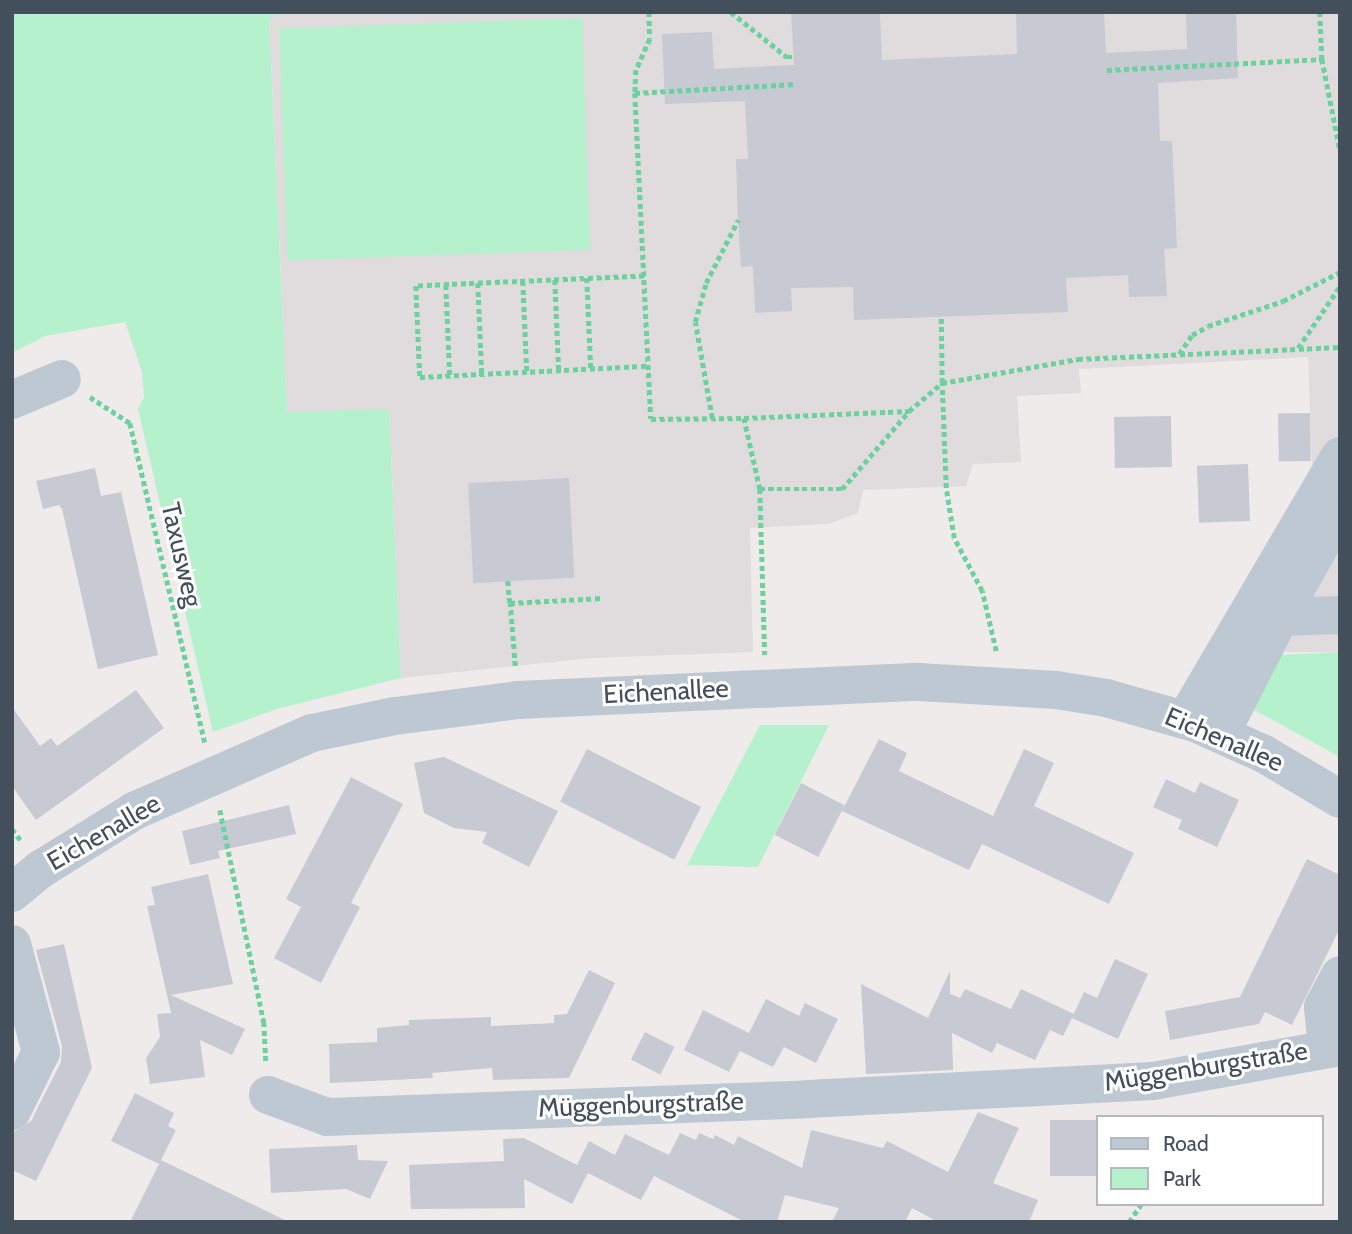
<!DOCTYPE html>
<html>
<head>
<meta charset="utf-8">
<style>
  body { margin:0 }
  #map { position:relative; width:1352px; height:1234px; overflow:hidden; background:#efebeb; font-family:Cabin,sans-serif }
  div>[style] { position:absolute }
  .education>* { inset:0; background:#e0dcdd }
  .green>* { inset:0; background:#b5f1cc; transform-origin:0 0 }
  .building>* { inset:0; background:#c7cad2; transform-origin:0 0 }
  .path>* { height:4.5px; margin-top:-2.25px; transform-origin:0; background:repeating-linear-gradient(90deg,#6bd19e 0 5px,transparent 0 8.5px) }
  .minor>* { height:38px; margin:-19px; padding:0 19px; transform-origin:19px; border-radius:19px; background:#bdc8d3 }
  span { translate:-50% -50%; white-space:nowrap; text-align:center; line-height:1.15; -webkit-text-stroke:6px #fff; paint-order:stroke }
  .street-label { font-size:26px; color:#434f5a }
  .frame { position:absolute; inset:0; border:14px solid #434f5a; pointer-events:none }
  .legend { position:absolute; left:1096px; top:1115px; width:228px; height:91px; box-sizing:border-box; background:#fff; border:2px solid #b4b9bd; margin:0; padding:9px 12px; list-style:none; font-size:21px; color:#434f5a }
  .legend li { display:flex; align-items:center; gap:14px; height:35px }
  .legend b { width:35px; border:2px solid #b4b9bd }
</style>
</head>
<body>
<div id="map">
  <div class="education">
    <i style="clip-path:polygon(279px 12px,1340px 12px,1340px 652px,1218px 652px,1313px 488px,1308px 357px,1079px 369px,1081px 393px,1017px 396px,1021px 462px,973px 464px,966px 486px,863px 490px,858px 513px,828px 524px,750px 528px,753px 652px,591px 658px,401px 678px,389px 410px,287px 413px,269px 20px)"></i>
  </div>
  <div class="green">
    <i style="clip-path:polygon(12px 12px,279px 12px,269px 20px,287px 412px,389px 409px,401px 678px,277px 709px,213px 732px,138px 409px,144px 397px,142px 372px,125px 322px,45px 336px,12px 353px)"></i>
    <i style="left:582px;top:18px;width:232px;height:303px;rotate:88deg"></i>
    <i style="clip-path:polygon(1340px 652px,1340px 757px,1249px 707px,1277px 655px)"></i>
    <i style="clip-path:polygon(760px 725px,829px 725px,758px 867px,687px 865px)"></i>
  </div>
  <div class="building">
    <i style="clip-path:polygon(791px 12px,880px 12px,882px 60px,1017px 54px,1016px 12px,1104px 12px,1106px 53px,1187px 49px,1186px 12px,1236px 12px,1238px 78px,1158px 83px,1160px 141px,1172px 141px,1177px 248px,1164px 249px,1167px 296px,1129px 297px,1128px 275px,1066px 278px,1068px 312px,854px 320px,853px 287px,791px 288px,792px 311px,755px 313px,753px 266px,741px 267px,738px 220px,736px 159px,748px 159px,745px 101px,665px 104px,662px 34px,712px 32px,714px 69px,794px 65px)"></i>
    <i style="left:1310px;top:413px;width:48px;height:32px;rotate:89deg"></i>
    <i style="left:1171px;top:416px;width:51px;height:57px;rotate:89deg"></i>
    <i style="left:1248px;top:464px;width:57px;height:51px;rotate:88deg"></i>
    <i style="clip-path:polygon(95px 468px,101px 496px,121px 492px,158px 655px,98px 669px,62px 509px,59px 505px,43px 509px,36px 481px)"></i>
    <i style="left:569px;top:478px;width:100px;height:101px;rotate:87deg"></i>
    <i style="clip-path:polygon(136px 690px,164px 728px,36px 820px,12px 786px,12px 707px,40px 746px,51px 738px,57px 746px)"></i>
    <i style="clip-path:polygon(879px 739px,907px 753px,899px 771px,993px 816px,1024px 749px,1054px 763px,1034px 806px,1134px 853px,1109px 904px,982px 844px,969px 870px,842px 811px)"></i>
    <i style="left:587px;top:749px;width:128px;height:59px;rotate:27deg"></i>
    <i style="clip-path:polygon(444px 757px,558px 811px,529px 867px,482px 843px,487px 832px,454px 828px,424px 813px,414px 763px)"></i>
    <i style="clip-path:polygon(351px 777px,403px 804px,351px 903px,360px 907px,321px 983px,274px 958px,301px 907px,286px 899px)"></i>
    <i style="clip-path:polygon(1166px 779px,1195px 793px,1200px 782px,1239px 800px,1217px 847px,1178px 829px,1182px 820px,1153px 807px)"></i>
    <i style="left:801px;top:783px;width:49px;height:58px;rotate:27deg"></i>
    <i style="clip-path:polygon(289px 805px,296px 834px,218px 851px,220px 858px,190px 865px,182px 831px)"></i>
    <i style="clip-path:polygon(1307px 859px,1340px 875px,1340px 928px,1292px 1025px,1265px 1012px,1259px 1024px,1170px 1040px,1165px 1011px,1240px 997px)"></i>
    <i style="clip-path:polygon(208px 874px,233px 984px,171px 995px,245px 1029px,232px 1055px,200px 1040px,205px 1077px,150px 1084px,146px 1058px,160px 1037px,157px 1014px,171px 1013px,147px 906px,155px 905px,151px 887px)"></i>
    <i style="clip-path:polygon(64px 944px,92px 1068px,36px 1181px,12px 1170px,12px 1133px,31px 1121px,61px 1062px,62px 1046px,36px 950px)"></i>
    <i style="clip-path:polygon(1115px 959px,1148px 974px,1118px 1039px,1072px 1018px,1084px 992px,1097px 998px)"></i>
    <i style="clip-path:polygon(589px 970px,615px 983px,569px 1078px,493px 1080px,492px 1068px,432px 1073px,433px 1078px,330px 1083px,329px 1044px,377px 1042px,377px 1028px,409px 1025px,409px 1020px,491px 1017px,491px 1026px,554px 1023px,554px 1015px,567px 1014px)"></i>
    <i style="clip-path:polygon(950px 971px,950px 994px,960px 998px,965px 989px,1011px 1009px,1021px 989px,1074px 1014px,1063px 1036px,1050px 1030px,1035px 1060px,997px 1043px,992px 1053px,952px 1033px,953px 1070px,866px 1074px,861px 984px,928px 1018px)"></i>
    <i style="clip-path:polygon(766px 999px,799px 1016px,805px 1003px,838px 1019px,816px 1063px,784px 1047px,773px 1067px,740px 1051px,729px 1072px,684px 1050px,703px 1010px,749px 1033px)"></i>
    <i style="left:645px;top:1032px;width:33px;height:31px;rotate:27deg"></i>
    <i style="clip-path:polygon(135px 1093px,174px 1113px,168px 1126px,176px 1130px,159px 1164px,111px 1141px)"></i>
    <i style="clip-path:polygon(978px 1112px,1019px 1128px,993px 1183px,1038px 1200px,1029px 1222px,938px 1222px,912px 1208px,905px 1222px,832px 1222px,839px 1208px,785px 1195px,777px 1222px,745px 1222px,654px 1176px,641px 1200px,588px 1173px,572px 1204px,524px 1179px,525px 1208px,411px 1209px,409px 1165px,504px 1161px,503px 1139px,524px 1138px,577px 1165px,589px 1141px,615px 1155px,625px 1134px,669px 1155px,680px 1133px,696px 1140px,699px 1133px,713px 1139px,715px 1135px,734px 1145px,738px 1136px,802px 1168px,811px 1130px,883px 1148px,887px 1141px,948px 1172px)"></i>
    <i style="left:1098px;top:1120px;width:56px;height:48px;rotate:90deg"></i>
    <i style="clip-path:polygon(357px 1145px,358px 1160px,388px 1161px,370px 1199px,346px 1189px,271px 1193px,269px 1149px)"></i>
    <i style="clip-path:polygon(161px 1160px,289px 1222px,130px 1222px)"></i>
  </div>
  <div class="path">
    <i style="left:649px;top:12px;width:27px;rotate:88deg"></i>
    <i style="left:650px;top:39px;width:34px;rotate:114deg"></i>
    <i style="left:636px;top:70px;width:23px;rotate:92deg"></i>
    <i style="left:635px;top:93px;width:326px;rotate:87.2deg"></i>
    <i style="left:651px;top:419px;width:93px;rotate:-0.6deg"></i>
    <i style="left:744px;top:418px;width:73px;rotate:77.3deg"></i>
    <i style="left:760px;top:489px;width:166px;rotate:88.3deg"></i>
    <i style="left:731px;top:12px;width:72px;rotate:38.8deg"></i>
    <i style="left:787px;top:57px;width:7px"></i>
    <i style="left:1320px;top:12px;width:47px;rotate:87.6deg"></i>
    <i style="left:1322px;top:59px;width:93px;rotate:78.8deg"></i>
    <i style="left:1107px;top:70px;width:215px;rotate:-2.9deg"></i>
    <i style="left:635px;top:93px;width:160px;rotate:-3.2deg"></i>
    <i style="left:644px;top:276px;width:228px;rotate:177.5deg"></i>
    <i style="left:416px;top:286px;width:91px;rotate:87.5deg"></i>
    <i style="left:420px;top:377px;width:228px;rotate:-2.8deg"></i>
    <i style="left:587px;top:278px;width:90px;rotate:87.5deg"></i>
    <i style="left:555px;top:280px;width:90px;rotate:87.5deg"></i>
    <i style="left:523px;top:281px;width:90px;rotate:87.5deg"></i>
    <i style="left:478px;top:283px;width:90px;rotate:87.5deg"></i>
    <i style="left:446px;top:285px;width:90px;rotate:87.5deg"></i>
    <i style="left:1298px;top:348px;width:75px;rotate:-55.9deg"></i>
    <i style="left:1179px;top:354px;width:23px;rotate:-56deg"></i>
    <i style="left:1192px;top:335px;width:18px;rotate:-29deg"></i>
    <i style="left:1208px;top:326px;width:79px;rotate:-18.4deg"></i>
    <i style="left:1283px;top:301px;width:64px;rotate:-27deg"></i>
    <i style="left:90px;top:397px;width:48px;rotate:33deg"></i>
    <i style="left:130px;top:423px;width:329px;rotate:76.8deg"></i>
    <i style="left:712px;top:418px;width:97px;rotate:-100deg"></i>
    <i style="left:695px;top:322px;width:41px;rotate:-74.2deg"></i>
    <i style="left:706px;top:283px;width:71px;rotate:-63.1deg"></i>
    <i style="left:744px;top:418px;width:165px;rotate:-2.4deg"></i>
    <i style="left:760px;top:489px;width:82px"></i>
    <i style="left:842px;top:489px;width:103px;rotate:-49.3deg"></i>
    <i style="left:909px;top:411px;width:43px;rotate:-40.3deg"></i>
    <i style="left:942px;top:383px;width:66px;rotate:-90.9deg"></i>
    <i style="left:508px;top:581px;width:22px;rotate:85deg"></i>
    <i style="left:996px;top:651px;width:62px;rotate:-103.1deg"></i>
    <i style="left:982px;top:591px;width:60px;rotate:-117.8deg"></i>
    <i style="left:954px;top:538px;width:51px;rotate:-99.1deg"></i>
    <i style="left:946px;top:488px;width:105px;rotate:-92.2deg"></i>
    <i style="left:942px;top:383px;width:138px;rotate:-10deg"></i>
    <i style="left:1078px;top:359px;width:262px;rotate:-2.6deg"></i>
    <i style="left:515px;top:666px;width:63px;rotate:-94.5deg"></i>
    <i style="left:510px;top:603px;width:93px;rotate:-3.1deg"></i>
    <i style="left:220px;top:810px;width:217px;rotate:78.3deg"></i>
    <i style="left:264px;top:1022px;width:40px;rotate:87.1deg"></i>
    <i style="left:12px;top:829px;width:16px;rotate:52deg"></i>
    <i style="left:1129px;top:1222px;width:22px;rotate:-56deg"></i>
  </div>
  <div class="minor">
    <i style="left:12px;top:400px;width:54px;rotate:-22.8deg"></i>
    <i style="left:1280px;top:617px;width:122px;rotate:-60.5deg"></i>
    <i style="left:1185px;top:720px;width:306px;rotate:-59.6deg"></i>
    <i style="left:1221px;top:733px;width:130px;rotate:-63deg"></i>
    <i style="left:1280px;top:617px;width:60px;rotate:-1.9deg"></i>
    <i style="left:12px;top:893px;width:38px;rotate:-40deg"></i>
    <i style="left:41px;top:869px;width:110px;rotate:-31.9deg"></i>
    <i style="left:134px;top:811px;width:194px;rotate:-23.7deg"></i>
    <i style="left:312px;top:733px;width:85px;rotate:-11.6deg"></i>
    <i style="left:395px;top:716px;width:124px;rotate:-7.4deg"></i>
    <i style="left:518px;top:700px;width:400px;rotate:-2.6deg"></i>
    <i style="left:918px;top:682px;width:138px;rotate:3.3deg"></i>
    <i style="left:1056px;top:690px;width:51px;rotate:9.1deg"></i>
    <i style="left:1106px;top:698px;width:92px;rotate:15.7deg"></i>
    <i style="left:1195px;top:723px;width:76px;rotate:24.2deg"></i>
    <i style="left:1264px;top:754px;width:88px;rotate:30.6deg"></i>
    <i style="left:12px;top:944px;width:112px;rotate:75deg"></i>
    <i style="left:41px;top:1052px;width:66px;rotate:116.2deg"></i>
    <i style="left:1327px;top:1049px;width:42px;rotate:-95.4deg"></i>
    <i style="left:1323px;top:1007px;width:36px;rotate:-62deg"></i>
    <i style="left:268px;top:1095px;width:63px;rotate:20.4deg"></i>
    <i style="left:327px;top:1117px;width:481px;rotate:-2.1deg"></i>
    <i style="left:808px;top:1099px;width:345px;rotate:-3deg"></i>
    <i style="left:1153px;top:1081px;width:190px;rotate:-10.3deg"></i>
  </div>
  <div class="street-label">
    <span style="left:181px;top:555px;rotate:77deg">Taxusweg</span>
    <span style="left:666px;top:692px;rotate:-3deg">Eichenallee</span>
    <span style="left:1224px;top:740px;rotate:23deg">Eichenallee</span>
    <span style="left:104px;top:833px;rotate:-30deg">Eichenallee</span>
    <span style="left:1206px;top:1067px;rotate:-9deg">Müggenburgstraße</span>
    <span style="left:641px;top:1105px;rotate:-2deg">Müggenburgstraße</span>
  </div>
  <div class="frame"></div>
  <ul class="legend">
  <li><b style="height:9px;background:#bdc8d3"></b>Road</li>
  <li><b style="height:19px;background:#b5f1cc"></b>Park</li>
  </ul>
</div>
</body>
</html>
